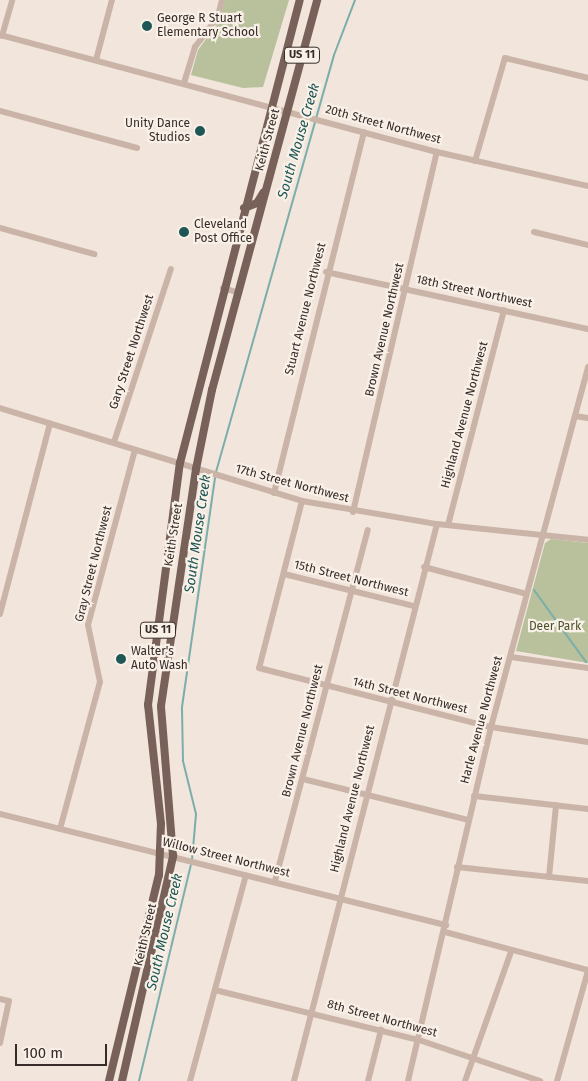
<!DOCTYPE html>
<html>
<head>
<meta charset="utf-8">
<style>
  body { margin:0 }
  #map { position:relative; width:588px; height:1081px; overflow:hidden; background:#f2e5dc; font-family:"Fira Sans",sans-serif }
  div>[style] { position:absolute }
  .green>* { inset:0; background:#b8c09c }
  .stream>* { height:2px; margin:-1px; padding:0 1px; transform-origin:1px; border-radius:1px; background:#7baeab }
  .minor>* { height:6px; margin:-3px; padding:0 3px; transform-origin:3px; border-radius:3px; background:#cab4a8 }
  .major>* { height:8px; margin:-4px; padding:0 4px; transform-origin:4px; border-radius:4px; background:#786159 }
  .dots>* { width:14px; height:14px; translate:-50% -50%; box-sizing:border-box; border:2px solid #f9f0e8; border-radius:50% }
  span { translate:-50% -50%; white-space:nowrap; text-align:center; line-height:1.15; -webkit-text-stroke:4.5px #f9f0e8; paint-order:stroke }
  .shield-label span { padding:1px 4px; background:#f9f0e8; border:1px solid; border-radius:4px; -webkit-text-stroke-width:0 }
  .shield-label { font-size:11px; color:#362b28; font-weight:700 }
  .poi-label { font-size:12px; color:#362b28 }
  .left { translate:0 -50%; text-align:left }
  .right { translate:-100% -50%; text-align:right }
  .street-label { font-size:12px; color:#362b28 }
  .park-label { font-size:12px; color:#4a542c }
  .water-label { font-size:14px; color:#1e5756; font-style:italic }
  .scale { position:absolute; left:15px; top:1044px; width:92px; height:22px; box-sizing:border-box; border:2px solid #362b28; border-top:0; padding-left:6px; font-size:15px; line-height:18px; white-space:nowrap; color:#362b28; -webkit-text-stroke:4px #f9f0e8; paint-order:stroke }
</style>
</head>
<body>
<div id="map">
  <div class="green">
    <i style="clip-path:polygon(225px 0,289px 0,263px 87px,243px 88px,191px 75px,198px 50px,219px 21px)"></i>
    <i style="clip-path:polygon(551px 539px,588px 543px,588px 663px,516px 651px,545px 543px)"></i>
  </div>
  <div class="stream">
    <i style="left:216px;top:472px;width:433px;rotate:-74.2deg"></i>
    <i style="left:334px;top:55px;width:59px;rotate:-69.1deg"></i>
    <i style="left:534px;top:590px;width:89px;rotate:54.2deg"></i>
    <i style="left:192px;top:860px;width:46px;rotate:-85deg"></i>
    <i style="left:196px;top:814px;width:55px;rotate:-103.8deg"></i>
    <i style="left:183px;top:761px;width:54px;rotate:-91.1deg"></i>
    <i style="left:182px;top:707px;width:232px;rotate:-81.8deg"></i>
    <i style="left:139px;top:1081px;width:222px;rotate:-76.5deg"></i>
  </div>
  <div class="minor">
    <i style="left:0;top:35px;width:452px;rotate:15deg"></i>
    <i style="left:437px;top:152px;width:155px;rotate:12.7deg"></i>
    <i style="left:2px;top:36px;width:37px;rotate:-74deg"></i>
    <i style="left:96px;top:60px;width:62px;rotate:-75.1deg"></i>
    <i style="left:184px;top:83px;width:38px;rotate:-73deg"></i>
    <i style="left:195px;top:47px;width:39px;rotate:-53deg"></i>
    <i style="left:218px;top:16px;width:16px;rotate:-76deg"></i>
    <i style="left:0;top:111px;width:142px;rotate:15.1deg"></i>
    <i style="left:475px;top:161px;width:107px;rotate:-73.8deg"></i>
    <i style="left:505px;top:58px;width:85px;rotate:13.5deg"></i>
    <i style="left:0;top:228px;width:98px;rotate:15.5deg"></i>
    <i style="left:534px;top:232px;width:56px;rotate:13.5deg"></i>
    <i style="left:326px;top:272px;width:268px;rotate:12.3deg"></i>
    <i style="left:223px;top:288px;width:17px;rotate:17deg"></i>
    <i style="left:0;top:408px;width:316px;rotate:17.1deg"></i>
    <i style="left:302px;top:501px;width:137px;rotate:9.7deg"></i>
    <i style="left:437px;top:524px;width:152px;rotate:6deg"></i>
    <i style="left:575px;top:416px;width:13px;rotate:9deg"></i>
    <i style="left:114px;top:442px;width:182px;rotate:-71.8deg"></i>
    <i style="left:274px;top:493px;width:372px;rotate:-76deg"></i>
    <i style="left:302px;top:501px;width:172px;rotate:104.4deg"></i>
    <i style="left:259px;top:668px;width:239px;rotate:14.3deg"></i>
    <i style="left:491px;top:727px;width:98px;rotate:8.8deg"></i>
    <i style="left:353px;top:512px;width:370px;rotate:-76.9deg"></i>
    <i style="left:448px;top:525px;width:222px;rotate:-75.4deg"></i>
    <i style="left:424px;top:567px;width:106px;rotate:14.7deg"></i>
    <i style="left:284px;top:574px;width:133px;rotate:13.9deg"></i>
    <i style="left:0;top:614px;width:197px;rotate:-75.3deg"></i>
    <i style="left:511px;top:657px;width:78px;rotate:8.1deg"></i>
    <i style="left:303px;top:779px;width:171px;rotate:13.9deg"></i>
    <i style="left:474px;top:796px;width:115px;rotate:6.5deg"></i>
    <i style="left:0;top:814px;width:460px;rotate:14deg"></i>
    <i style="left:60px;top:829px;width:152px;rotate:-74.8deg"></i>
    <i style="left:100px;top:682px;width:58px;rotate:-101.9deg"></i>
    <i style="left:88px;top:625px;width:181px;rotate:-75deg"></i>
    <i style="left:457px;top:867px;width:132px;rotate:6.1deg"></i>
    <i style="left:549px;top:877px;width:72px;rotate:-84.4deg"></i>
    <i style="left:275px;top:881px;width:363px;rotate:-75.2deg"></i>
    <i style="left:445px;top:932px;width:148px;rotate:14.9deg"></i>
    <i style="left:215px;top:990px;width:210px;rotate:13.8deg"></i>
    <i style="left:419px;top:1040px;width:128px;rotate:18.7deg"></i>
    <i style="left:0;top:999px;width:9px;rotate:13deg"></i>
    <i style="left:9px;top:1001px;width:43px;rotate:102.1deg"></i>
    <i style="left:190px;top:1081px;width:213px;rotate:-74.8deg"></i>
    <i style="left:294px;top:1081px;width:575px;rotate:-75.6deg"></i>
    <i style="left:368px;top:1081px;width:53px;rotate:-75.7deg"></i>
    <i style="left:408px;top:1081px;width:364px;rotate:-76.8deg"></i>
    <i style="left:491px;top:727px;width:373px;rotate:-74.9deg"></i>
    <i style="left:465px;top:1081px;width:137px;rotate:-70.4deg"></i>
    <i style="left:557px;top:1081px;width:114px;rotate:-74.3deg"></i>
  </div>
  <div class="major">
    <i style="left:244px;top:208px;width:14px;rotate:-21deg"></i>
    <i style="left:257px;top:203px;width:12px;rotate:-59deg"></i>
    <i style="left:109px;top:1081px;width:212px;rotate:-76.4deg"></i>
    <i style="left:159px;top:875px;width:51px;rotate:-87.8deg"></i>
    <i style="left:161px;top:824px;width:120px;rotate:-96.2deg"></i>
    <i style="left:148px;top:705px;width:244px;rotate:-82.5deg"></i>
    <i style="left:180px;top:463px;width:478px;rotate:-75.5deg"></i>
    <i style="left:122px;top:1081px;width:231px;rotate:-77.2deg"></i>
    <i style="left:173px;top:856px;width:150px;rotate:-94.6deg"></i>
    <i style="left:161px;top:706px;width:240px;rotate:-81.6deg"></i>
    <i style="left:196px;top:469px;width:81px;rotate:-78.6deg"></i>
    <i style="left:212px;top:390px;width:404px;rotate:-74.9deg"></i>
  </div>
  <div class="dots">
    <i style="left:147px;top:26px;background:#1e5756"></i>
    <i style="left:200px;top:131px;background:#1e5756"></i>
    <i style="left:184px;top:232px;background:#1e5756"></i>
    <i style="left:121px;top:659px;background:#1e5756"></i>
  </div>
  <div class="shield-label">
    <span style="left:302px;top:55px">US 11</span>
    <span style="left:158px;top:630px">US 11</span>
  </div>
  <div class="poi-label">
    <span class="left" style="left:157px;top:26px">George R Stuart<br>Elementary School</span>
    <span class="right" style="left:190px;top:131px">Unity Dance<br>Studios</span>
    <span class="left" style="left:194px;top:232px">Cleveland<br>Post Office</span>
    <span class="left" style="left:131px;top:659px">Walter's<br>Auto Wash</span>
  </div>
  <div class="street-label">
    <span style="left:383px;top:125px;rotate:15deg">20th Street Northwest</span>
    <span style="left:268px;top:140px;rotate:-75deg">Keith Street</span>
    <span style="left:474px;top:292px;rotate:12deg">18th Street Northwest</span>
    <span style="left:306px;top:309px;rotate:-76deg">Stuart Avenue Northwest</span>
    <span style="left:385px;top:330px;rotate:-77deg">Brown Avenue Northwest</span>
    <span style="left:132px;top:352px;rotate:-72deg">Gary Street Northwest</span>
    <span style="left:465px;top:415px;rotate:-75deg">Highland Avenue Northwest</span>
    <span style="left:292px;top:484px;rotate:15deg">17th Street Northwest</span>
    <span style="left:174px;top:535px;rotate:-81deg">Keith Street</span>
    <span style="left:94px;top:564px;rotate:-76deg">Gray Street Northwest</span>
    <span style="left:351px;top:579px;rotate:14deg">15th Street Northwest</span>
    <span style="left:410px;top:696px;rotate:14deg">14th Street Northwest</span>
    <span style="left:482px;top:720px;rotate:-75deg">Harle Avenue Northwest</span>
    <span style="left:303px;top:731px;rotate:-76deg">Brown Avenue Northwest</span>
    <span style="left:353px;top:799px;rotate:-76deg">Highland Avenue Northwest</span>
    <span style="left:226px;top:858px;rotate:14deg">Willow Street Northwest</span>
    <span style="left:146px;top:935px;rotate:-77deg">Keith Street</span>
    <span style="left:382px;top:1019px;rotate:15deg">8th Street Northwest</span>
  </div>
  <div class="park-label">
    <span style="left:555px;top:627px">Deer Park</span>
  </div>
  <div class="water-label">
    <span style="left:299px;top:141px;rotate:-74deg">South Mouse Creek</span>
    <span style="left:198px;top:534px;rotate:-82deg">South Mouse Creek</span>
    <span style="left:165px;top:932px;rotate:-77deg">South Mouse Creek</span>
  </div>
  <div class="scale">100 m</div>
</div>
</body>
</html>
